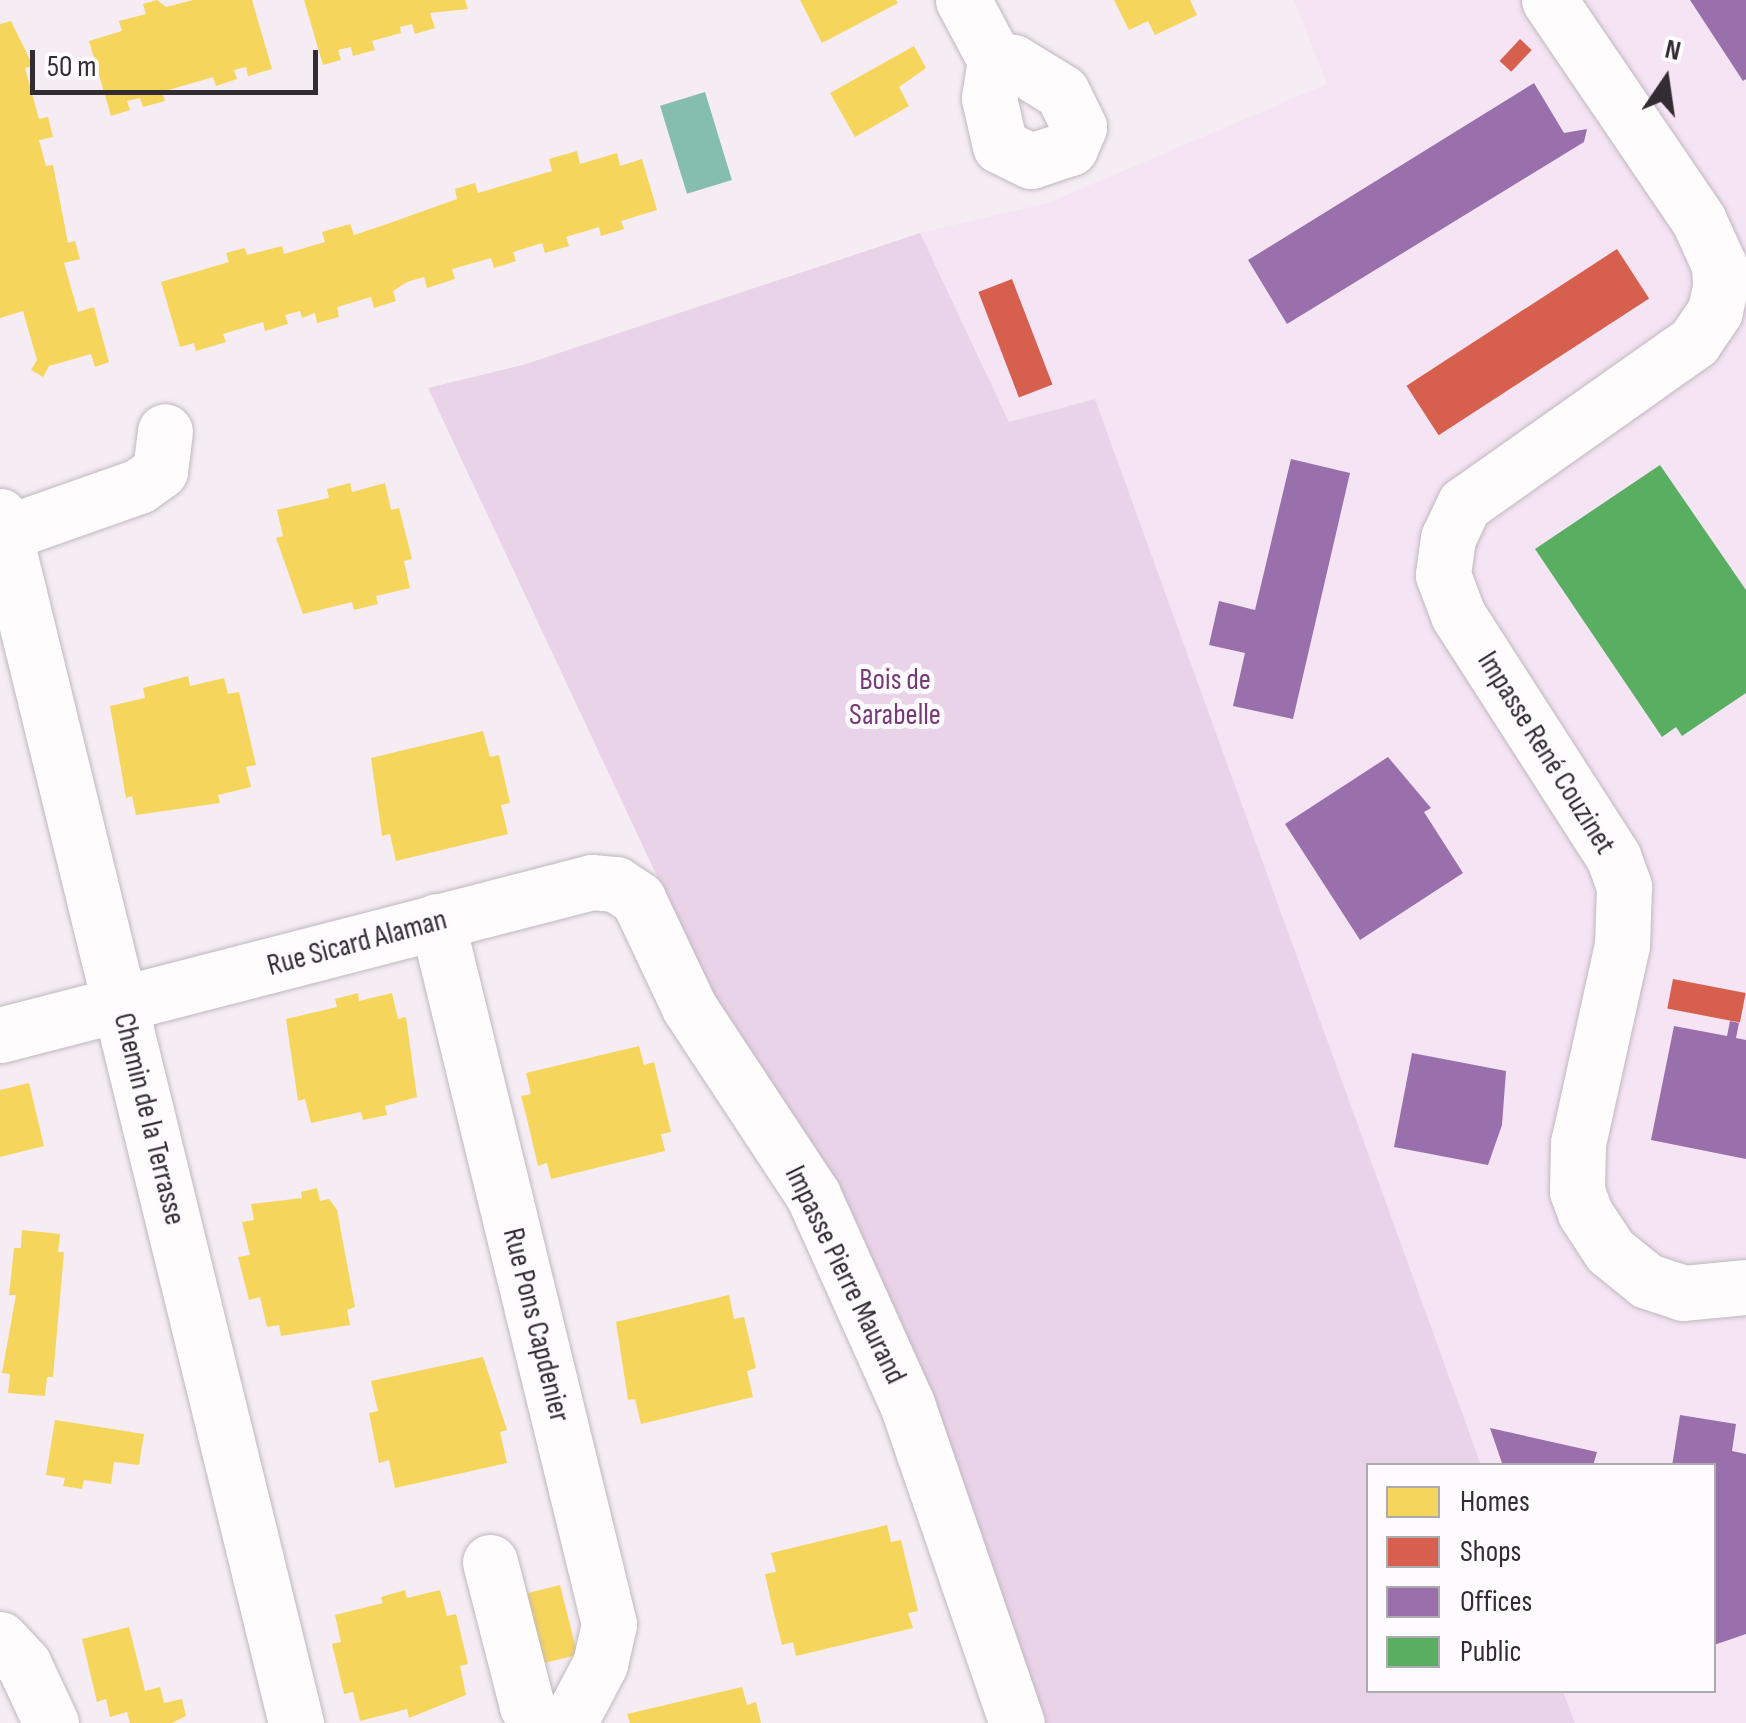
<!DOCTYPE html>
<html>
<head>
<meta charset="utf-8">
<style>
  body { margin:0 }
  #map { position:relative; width:1746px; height:1723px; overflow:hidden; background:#f6ecf4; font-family:"Sofia Sans Condensed",sans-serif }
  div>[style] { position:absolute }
  .built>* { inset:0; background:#f5e4f4 }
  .green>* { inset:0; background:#e9d3e8 }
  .water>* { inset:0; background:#85bdaf; transform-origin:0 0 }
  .homes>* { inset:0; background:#f6d55c; transform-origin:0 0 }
  .shops>* { inset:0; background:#d6604d; transform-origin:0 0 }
  .offices>* { inset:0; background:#9970ab }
  .public>* { inset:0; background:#5aae61 }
  .roads { filter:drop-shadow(0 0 2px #bfb8be) drop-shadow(0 0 2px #bfb8be) }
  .minor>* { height:55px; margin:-27.5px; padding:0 27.5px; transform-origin:27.5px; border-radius:27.5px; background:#fefcfd }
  span { translate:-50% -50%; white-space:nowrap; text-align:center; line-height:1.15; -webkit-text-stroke:10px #fefbfe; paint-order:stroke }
  .park-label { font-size:30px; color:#773a77 }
  .street-label { font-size:30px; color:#332d33 }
  .legend { position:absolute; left:1366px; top:1463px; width:350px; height:230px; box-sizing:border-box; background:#fefbfe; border:2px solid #ada9ad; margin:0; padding:12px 18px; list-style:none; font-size:30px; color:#332d33 }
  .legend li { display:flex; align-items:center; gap:20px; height:50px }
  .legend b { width:50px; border:2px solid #ada9ad }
  .north { position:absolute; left:1616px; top:30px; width:100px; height:100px; -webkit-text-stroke:8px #fefbfe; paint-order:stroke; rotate:13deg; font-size:28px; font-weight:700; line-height:40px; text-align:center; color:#332d33 }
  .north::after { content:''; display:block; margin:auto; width:35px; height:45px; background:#332d33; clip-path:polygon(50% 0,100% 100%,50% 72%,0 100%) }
  .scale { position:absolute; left:30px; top:50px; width:288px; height:45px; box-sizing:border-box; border:5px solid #332d33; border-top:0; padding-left:12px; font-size:30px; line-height:35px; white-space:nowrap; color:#332d33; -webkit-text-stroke:8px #fefbfe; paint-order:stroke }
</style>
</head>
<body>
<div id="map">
  <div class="built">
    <i style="clip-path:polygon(1294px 0,1746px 0,1746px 1723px,1575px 1723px,1563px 1691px,1714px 1690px,1714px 1466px,1481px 1465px,1095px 400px,1009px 422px,920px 233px,1048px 203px,1327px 84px)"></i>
  </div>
  <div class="green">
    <i style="clip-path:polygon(920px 233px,1009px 422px,1095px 399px,1481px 1465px,1368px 1466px,1368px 1690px,1563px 1691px,1575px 1723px,1045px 1723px,920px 1380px,724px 1019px,428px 388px,526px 364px)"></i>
  </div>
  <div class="water">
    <i style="left:705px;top:92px;width:92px;height:47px;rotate:73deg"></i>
  </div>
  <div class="homes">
    <i style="clip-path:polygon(157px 0,166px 7px,193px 0,252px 0,272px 69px,248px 76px,246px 67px,234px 70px,237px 79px,216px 86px,213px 77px,162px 92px,165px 101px,143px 107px,140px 98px,127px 101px,130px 110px,111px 116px,89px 41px,122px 31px,119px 21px,146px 14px,143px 4px)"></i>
    <i style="clip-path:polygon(304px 0,465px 0,468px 9px,430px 13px,435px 28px,415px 34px,412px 24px,400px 27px,401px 33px,372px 41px,375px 50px,353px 56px,351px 47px,338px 50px,341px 60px,323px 65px)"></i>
    <i style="clip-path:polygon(800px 0,896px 0,898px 3px,822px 43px)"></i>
    <i style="clip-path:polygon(1114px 0,1190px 0,1197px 15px,1155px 35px,1148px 21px,1129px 30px)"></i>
    <i style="clip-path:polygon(11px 21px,33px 66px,25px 68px,39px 119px,48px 117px,53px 137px,39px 140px,46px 166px,53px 165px,68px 243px,75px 241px,80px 259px,64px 263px,78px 312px,94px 307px,109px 362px,95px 367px,91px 354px,49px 366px,43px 377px,31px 370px,37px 360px,23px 311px,0 318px,0 24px)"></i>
    <i style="clip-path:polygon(914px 46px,926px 68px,899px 87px,909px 106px,855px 137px,830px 93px)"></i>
    <i style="clip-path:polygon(577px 151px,580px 164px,617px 153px,620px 166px,642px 159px,657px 210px,621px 221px,624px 229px,601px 236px,599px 227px,566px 237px,569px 246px,545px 253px,542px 243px,513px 252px,516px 261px,494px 268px,491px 258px,452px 269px,455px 279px,427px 288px,424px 277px,407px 282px,393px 291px,396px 301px,374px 308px,371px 297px,337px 307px,339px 317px,317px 323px,315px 313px,302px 318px,300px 311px,285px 315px,288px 324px,265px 331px,263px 322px,223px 334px,226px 342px,196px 351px,194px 343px,180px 347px,161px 282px,229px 262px,226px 253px,245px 248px,247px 255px,282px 246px,284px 254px,325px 242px,322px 232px,350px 224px,354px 235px,390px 223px,457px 199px,455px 189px,475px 183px,478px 193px,552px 171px,549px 159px)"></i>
    <i style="clip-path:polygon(350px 483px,352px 492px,385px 483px,391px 510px,399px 508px,412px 559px,404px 561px,410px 588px,376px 596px,378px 604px,354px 610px,352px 602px,303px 614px,276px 538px,283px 536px,277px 510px,329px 498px,327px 489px)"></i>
    <i style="clip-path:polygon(188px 676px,190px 686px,224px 678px,228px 694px,239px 692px,256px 765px,246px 767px,251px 787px,218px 795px,220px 803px,136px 815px,132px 796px,126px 798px,110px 706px,145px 698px,143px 688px)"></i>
    <i style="clip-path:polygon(483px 731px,490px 757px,499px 755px,510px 803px,501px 805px,508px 834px,396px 861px,390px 834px,382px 836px,371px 758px)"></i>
    <i style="clip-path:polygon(358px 993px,359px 1001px,392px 993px,398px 1019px,406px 1017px,417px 1097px,385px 1106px,387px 1115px,363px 1120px,361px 1112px,311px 1123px,305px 1099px,298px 1101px,286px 1019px,337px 1007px,335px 999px)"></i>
    <i style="clip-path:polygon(639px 1046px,644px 1065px,654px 1062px,671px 1132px,661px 1134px,665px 1151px,551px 1179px,547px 1163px,538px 1166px,527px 1119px,521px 1096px,531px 1094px,526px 1073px)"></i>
    <i style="clip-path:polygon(29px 1083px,44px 1146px,0 1157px,0 1090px)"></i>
    <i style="clip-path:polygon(317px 1188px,320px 1201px,329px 1199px,337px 1210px,355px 1307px,347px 1310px,350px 1325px,281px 1336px,279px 1325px,267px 1327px,260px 1297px,249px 1300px,238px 1257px,250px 1255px,242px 1222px,254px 1220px,251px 1204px,302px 1198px,301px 1192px)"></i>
    <i style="clip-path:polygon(22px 1230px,60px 1234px,58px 1252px,64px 1252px,53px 1377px,47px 1377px,45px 1396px,8px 1393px,10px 1374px,2px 1373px,16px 1295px,9px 1295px,14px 1248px,21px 1248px)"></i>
    <i style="clip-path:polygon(729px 1295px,734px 1319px,744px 1317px,756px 1368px,747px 1371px,753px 1397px,641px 1424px,635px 1399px,628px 1400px,616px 1322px)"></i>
    <i style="clip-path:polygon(483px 1357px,507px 1430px,500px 1432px,507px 1463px,395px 1488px,389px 1460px,379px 1463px,369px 1413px,378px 1411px,371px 1381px)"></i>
    <i style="clip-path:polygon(55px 1420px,144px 1434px,139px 1465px,114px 1462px,111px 1484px,84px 1480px,82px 1489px,63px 1486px,65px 1478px,46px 1475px)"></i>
    <i style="clip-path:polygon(887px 1525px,891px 1542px,901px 1540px,918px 1611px,908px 1613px,913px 1628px,796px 1656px,793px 1642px,782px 1645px,770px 1597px,765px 1574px,776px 1572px,771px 1553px)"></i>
    <i style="left:560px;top:1585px;width:72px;height:36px;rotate:76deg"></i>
    <i style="clip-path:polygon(405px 1590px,407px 1598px,440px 1590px,447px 1616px,456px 1614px,468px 1664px,460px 1666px,466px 1695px,409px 1718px,407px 1709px,360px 1721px,353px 1692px,344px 1694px,332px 1644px,341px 1642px,335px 1615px,383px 1603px,381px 1597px)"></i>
    <i style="clip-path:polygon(129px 1627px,145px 1691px,160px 1687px,164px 1703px,182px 1699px,186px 1716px,172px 1723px,130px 1723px,127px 1712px,110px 1717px,106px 1699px,97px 1702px,82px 1639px)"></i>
    <i style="clip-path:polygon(742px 1687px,747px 1705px,756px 1702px,761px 1723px,630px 1723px,627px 1714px)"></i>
  </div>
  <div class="shops">
    <i style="left:1520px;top:39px;width:16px;height:30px;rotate:43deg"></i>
    <i style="left:1617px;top:249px;width:59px;height:251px;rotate:57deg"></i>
    <i style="left:1012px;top:279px;width:113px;height:36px;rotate:69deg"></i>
    <i style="left:1673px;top:979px;width:74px;height:30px;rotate:11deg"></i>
  </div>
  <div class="offices">
    <i style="clip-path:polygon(1690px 0,1746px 0,1746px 79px,1743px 81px)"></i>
    <i style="clip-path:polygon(1534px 83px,1564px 133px,1587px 129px,1584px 142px,1287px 324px,1248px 260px)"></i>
    <i style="clip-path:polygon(1291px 459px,1350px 473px,1293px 719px,1233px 706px,1245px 653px,1209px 645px,1219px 601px,1255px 610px)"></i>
    <i style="clip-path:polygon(1388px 757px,1431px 808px,1424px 812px,1463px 873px,1360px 940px,1285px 824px)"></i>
    <i style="clip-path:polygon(1730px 1021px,1739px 1023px,1736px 1038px,1746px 1040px,1746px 1159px,1651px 1140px,1674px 1026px,1727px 1036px)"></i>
    <i style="clip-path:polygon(1412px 1053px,1506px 1071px,1502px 1125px,1488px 1165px,1394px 1147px)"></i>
    <i style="clip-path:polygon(1680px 1415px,1736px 1424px,1732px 1451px,1746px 1454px,1746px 1634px,1714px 1645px,1714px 1466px,1672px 1466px)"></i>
    <i style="clip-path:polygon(1490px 1428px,1597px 1452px,1593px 1466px,1503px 1466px)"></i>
  </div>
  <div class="public">
    <i style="clip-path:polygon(1660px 465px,1746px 590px,1746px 693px,1682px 736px,1676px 727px,1662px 737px,1535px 549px)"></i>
  </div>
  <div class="roads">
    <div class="minor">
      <i style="left:963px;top:0;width:68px;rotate:61.9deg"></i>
      <i style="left:1549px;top:0;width:267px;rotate:55.8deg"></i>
      <i style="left:1699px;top:221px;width:48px;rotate:65.6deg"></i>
      <i style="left:1719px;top:265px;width:22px;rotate:87deg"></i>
      <i style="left:1720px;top:287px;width:25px;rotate:102deg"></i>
      <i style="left:1715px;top:311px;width:37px;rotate:124deg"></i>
      <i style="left:1694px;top:342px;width:281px;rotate:144.8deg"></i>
      <i style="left:1464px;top:504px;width:38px;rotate:115deg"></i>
      <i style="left:1448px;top:538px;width:37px;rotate:98deg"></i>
      <i style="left:1443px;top:575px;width:43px;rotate:69.4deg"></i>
      <i style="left:1458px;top:615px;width:287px;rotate:57.3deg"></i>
      <i style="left:1613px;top:856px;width:33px;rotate:70deg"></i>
      <i style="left:1624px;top:887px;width:58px;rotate:92deg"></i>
      <i style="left:1622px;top:945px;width:203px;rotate:102.5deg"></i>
      <i style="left:1578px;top:1143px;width:48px;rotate:91.2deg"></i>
      <i style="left:1577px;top:1191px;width:23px;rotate:70deg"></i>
      <i style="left:1585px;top:1213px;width:45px;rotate:56.7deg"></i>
      <i style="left:1610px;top:1251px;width:48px;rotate:39deg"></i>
      <i style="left:1647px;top:1281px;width:38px;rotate:18deg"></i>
      <i style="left:1683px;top:1293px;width:63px;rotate:-5.4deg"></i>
      <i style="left:995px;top:60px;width:18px;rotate:6deg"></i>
      <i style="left:1013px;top:62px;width:57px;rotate:31.5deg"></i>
      <i style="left:1062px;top:92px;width:39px;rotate:64deg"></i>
      <i style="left:1079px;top:127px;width:23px;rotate:113deg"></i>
      <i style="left:1070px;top:148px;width:41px;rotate:161.6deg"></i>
      <i style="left:1031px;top:161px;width:34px;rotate:-154deg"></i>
      <i style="left:1000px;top:146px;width:49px;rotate:-102.9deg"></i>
      <i style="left:989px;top:98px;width:38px;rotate:-81deg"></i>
      <i style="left:0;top:516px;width:1243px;rotate:76.22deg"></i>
      <i style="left:0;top:535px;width:147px;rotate:-19.4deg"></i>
      <i style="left:139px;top:486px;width:26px;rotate:-36deg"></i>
      <i style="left:160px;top:471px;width:40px;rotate:-82.9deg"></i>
      <i style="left:437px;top:921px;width:724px;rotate:76.25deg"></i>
      <i style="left:609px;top:1624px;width:41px;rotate:102.7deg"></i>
      <i style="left:600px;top:1664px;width:67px;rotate:117.7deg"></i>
      <i style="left:0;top:1035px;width:611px;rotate:-14.49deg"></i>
      <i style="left:592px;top:882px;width:24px;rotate:5deg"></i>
      <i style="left:616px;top:884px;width:27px;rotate:34deg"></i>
      <i style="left:638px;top:899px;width:119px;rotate:64.7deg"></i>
      <i style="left:689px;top:1007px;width:225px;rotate:56.6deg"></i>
      <i style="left:813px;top:1195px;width:229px;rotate:65.8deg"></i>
      <i style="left:907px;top:1404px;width:337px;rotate:71deg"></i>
      <i style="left:490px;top:1562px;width:149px;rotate:75.6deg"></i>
      <i style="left:527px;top:1706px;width:20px;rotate:57deg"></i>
      <i style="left:0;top:1639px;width:35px;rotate:47deg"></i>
      <i style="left:24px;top:1665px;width:64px;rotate:65deg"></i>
    </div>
  </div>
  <div class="park-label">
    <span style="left:895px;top:697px">Bois de<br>Sarabelle</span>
  </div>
  <div class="street-label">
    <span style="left:1546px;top:753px;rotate:58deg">Impasse René Couzinet</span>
    <span style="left:357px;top:943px;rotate:-15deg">Rue Sicard Alaman</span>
    <span style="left:149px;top:1119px;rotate:76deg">Chemin de la Terrasse</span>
    <span style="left:845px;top:1275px;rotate:64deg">Impasse Pierre Maurand</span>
    <span style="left:536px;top:1325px;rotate:76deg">Rue Pons Capdenier</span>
  </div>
  <ul class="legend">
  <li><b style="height:28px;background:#f6d55c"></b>Homes</li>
  <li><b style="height:28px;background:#d6604d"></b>Shops</li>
  <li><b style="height:28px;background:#9970ab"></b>Offices</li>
  <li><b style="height:28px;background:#5aae61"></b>Public</li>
  </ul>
  <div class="north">N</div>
  <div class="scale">50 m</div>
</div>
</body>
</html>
